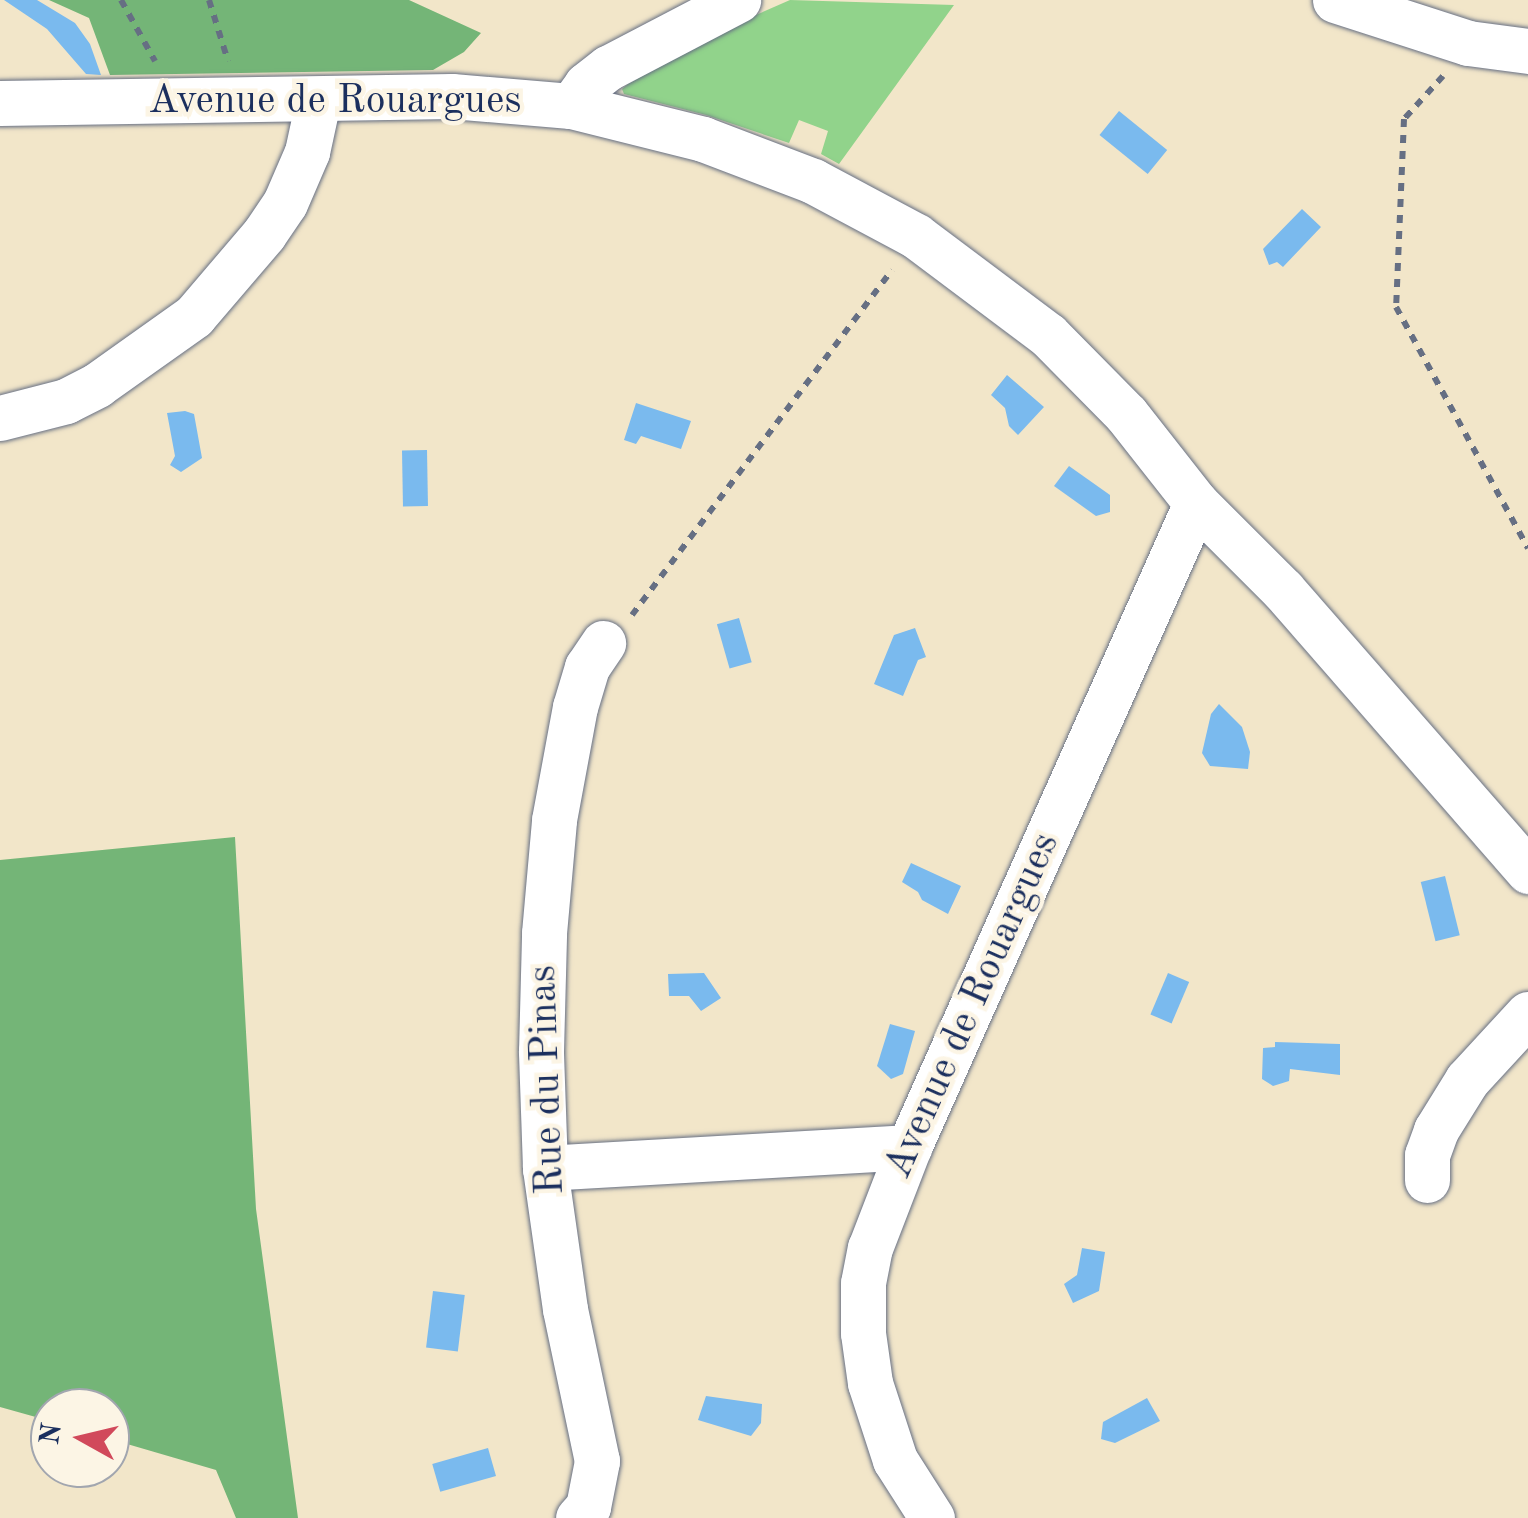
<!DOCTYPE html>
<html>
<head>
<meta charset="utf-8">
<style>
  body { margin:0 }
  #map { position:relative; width:1528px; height:1518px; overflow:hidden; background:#f2e6c9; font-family:"Old Standard TT",serif }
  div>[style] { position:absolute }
  .green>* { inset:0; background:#91d38b }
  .forest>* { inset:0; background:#74b577 }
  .water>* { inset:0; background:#7abaee; transform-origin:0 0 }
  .path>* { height:6px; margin-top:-3px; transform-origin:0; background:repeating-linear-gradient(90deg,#666f83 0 8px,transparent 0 16px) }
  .roads { filter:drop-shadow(0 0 2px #666f83) drop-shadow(0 0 2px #666f83) }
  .minor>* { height:45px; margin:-22.5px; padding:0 22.5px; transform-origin:22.5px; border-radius:22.5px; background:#fff }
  span { translate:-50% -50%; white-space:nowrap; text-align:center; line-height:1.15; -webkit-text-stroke:9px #fcf5e5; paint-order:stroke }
  .street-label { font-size:40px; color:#1b2f5e }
  .north { position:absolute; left:30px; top:1388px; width:100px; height:100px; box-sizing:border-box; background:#fcf5e5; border:2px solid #a2a6af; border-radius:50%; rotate:278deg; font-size:28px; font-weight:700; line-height:40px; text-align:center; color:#1b2f5e }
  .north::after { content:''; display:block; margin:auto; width:35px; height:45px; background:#d1495b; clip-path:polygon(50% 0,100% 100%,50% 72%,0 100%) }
</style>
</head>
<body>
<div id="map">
  <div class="green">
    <i style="clip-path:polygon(790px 0,954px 5px,839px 164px,821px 154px,828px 131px,799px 120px,789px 143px,706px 115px,624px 94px,622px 89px,628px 84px,724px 29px)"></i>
  </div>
  <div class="forest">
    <i style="clip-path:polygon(49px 0,409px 0,481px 33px,464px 52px,433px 70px,110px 75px,89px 18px)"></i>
    <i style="clip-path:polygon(235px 837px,256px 1209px,298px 1518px,236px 1518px,216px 1470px,110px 1439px,110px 1408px,50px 1408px,50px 1421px,0 1407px,0 860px)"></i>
  </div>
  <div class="water">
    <i style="clip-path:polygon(4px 0,37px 0,75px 23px,90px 44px,101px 75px,86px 74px,47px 29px)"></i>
    <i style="left:1119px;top:111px;width:62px;height:31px;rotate:39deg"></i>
    <i style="clip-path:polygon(1302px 209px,1321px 227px,1283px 267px,1277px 262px,1269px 265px,1263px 249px)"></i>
    <i style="clip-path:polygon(1007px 375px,1044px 407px,1018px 435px,1009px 426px,1005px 408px,991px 395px)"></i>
    <i style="clip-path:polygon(636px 403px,691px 421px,681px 449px,641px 436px,636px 444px,624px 440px)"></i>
    <i style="clip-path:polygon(185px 411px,194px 414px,202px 458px,181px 472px,170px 465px,175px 456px,167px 413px)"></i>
    <i style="left:427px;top:450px;width:56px;height:25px;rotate:89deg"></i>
    <i style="clip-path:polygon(1069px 466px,1110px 495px,1110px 512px,1096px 516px,1054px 486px)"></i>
    <i style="left:739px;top:618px;width:46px;height:23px;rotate:74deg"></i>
    <i style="clip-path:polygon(915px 628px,926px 657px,918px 660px,903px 696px,874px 684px,894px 635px)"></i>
    <i style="clip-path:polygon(1219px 704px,1242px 727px,1250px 752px,1248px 769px,1210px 766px,1202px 753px,1211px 714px)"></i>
    <i style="clip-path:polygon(911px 863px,961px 886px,948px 914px,922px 900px,918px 892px,902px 882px)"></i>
    <i style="left:1445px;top:876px;width:61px;height:25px;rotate:76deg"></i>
    <i style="clip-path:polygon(704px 973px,721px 998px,701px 1011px,689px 996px,669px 996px,668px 974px)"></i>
    <i style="left:1168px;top:973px;width:23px;height:45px;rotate:23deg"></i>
    <i style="clip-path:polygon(890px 1024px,915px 1031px,903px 1074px,891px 1079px,877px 1066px)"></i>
    <i style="clip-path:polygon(1275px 1042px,1340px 1044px,1340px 1075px,1290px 1069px,1289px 1081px,1273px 1086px,1262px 1079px,1263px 1048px,1275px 1047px)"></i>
    <i style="clip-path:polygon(1082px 1248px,1105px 1252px,1099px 1291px,1073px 1303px,1064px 1284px,1077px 1275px)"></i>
    <i style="left:433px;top:1291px;width:32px;height:57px;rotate:7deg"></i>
    <i style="clip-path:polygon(706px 1396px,762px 1404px,761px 1423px,751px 1436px,698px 1420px)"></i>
    <i style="clip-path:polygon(1147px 1398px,1160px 1421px,1115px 1443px,1101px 1439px,1103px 1422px)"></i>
    <i style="left:488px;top:1448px;width:29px;height:58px;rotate:74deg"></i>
  </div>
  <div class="path">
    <i style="left:121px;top:0;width:70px;rotate:60.9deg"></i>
    <i style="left:209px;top:0;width:64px;rotate:72.7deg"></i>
    <i style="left:1443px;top:76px;width:58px;rotate:132.2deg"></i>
    <i style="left:1404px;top:119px;width:188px;rotate:92.4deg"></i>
    <i style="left:1396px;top:307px;width:275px;rotate:61.3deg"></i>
    <i style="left:632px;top:615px;width:432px;rotate:-53deg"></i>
  </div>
  <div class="roads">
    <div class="minor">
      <i style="left:1335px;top:0;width:140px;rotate:17.9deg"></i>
      <i style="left:1468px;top:43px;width:61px;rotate:7.6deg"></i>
      <i style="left:0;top:103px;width:452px;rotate:-0.9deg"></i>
      <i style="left:452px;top:96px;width:119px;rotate:4.8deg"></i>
      <i style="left:571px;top:106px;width:136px;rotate:14deg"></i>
      <i style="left:703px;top:139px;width:118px;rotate:20.9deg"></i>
      <i style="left:813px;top:181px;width:117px;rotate:28.1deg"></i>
      <i style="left:916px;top:236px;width:165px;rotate:36.9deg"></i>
      <i style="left:1048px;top:335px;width:111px;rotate:45.4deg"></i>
      <i style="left:1126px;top:414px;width:113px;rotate:51.8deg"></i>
      <i style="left:1196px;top:503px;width:123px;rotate:45deg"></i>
      <i style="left:1283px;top:590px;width:373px;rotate:48.9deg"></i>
      <i style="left:571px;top:106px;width:26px;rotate:-54deg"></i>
      <i style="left:586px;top:85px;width:28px;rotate:-38deg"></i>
      <i style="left:608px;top:68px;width:147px;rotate:-27.6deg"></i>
      <i style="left:0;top:418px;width:68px;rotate:-14.4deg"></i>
      <i style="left:66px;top:401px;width:35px;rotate:-27deg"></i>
      <i style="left:97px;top:385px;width:119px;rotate:-35.4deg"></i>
      <i style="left:194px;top:316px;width:108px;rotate:-49.5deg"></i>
      <i style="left:264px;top:234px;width:37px;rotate:-56deg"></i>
      <i style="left:285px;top:203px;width:56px;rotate:-66.7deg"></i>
      <i style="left:307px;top:152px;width:52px;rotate:-77.8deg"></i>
      <i style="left:545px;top:1168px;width:365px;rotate:-3.3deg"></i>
      <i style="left:1427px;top:1180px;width:25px;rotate:-90deg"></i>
      <i style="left:1427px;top:1155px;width:27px;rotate:-70deg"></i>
      <i style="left:1436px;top:1130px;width:59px;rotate:-58.2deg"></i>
      <i style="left:1467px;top:1080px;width:90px;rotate:-47.3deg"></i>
      <i style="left:578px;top:1518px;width:15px;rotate:-48deg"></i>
      <i style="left:588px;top:1507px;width:47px;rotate:-78.9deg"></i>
      <i style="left:597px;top:1461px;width:155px;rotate:-101.9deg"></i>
      <i style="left:565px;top:1309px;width:142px;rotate:-98.1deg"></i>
      <i style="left:545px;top:1168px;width:117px;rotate:-92deg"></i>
      <i style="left:541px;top:1051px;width:118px;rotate:-88.5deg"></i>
      <i style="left:544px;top:933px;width:113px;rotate:-84.9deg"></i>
      <i style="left:554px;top:820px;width:115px;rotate:-79.5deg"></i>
      <i style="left:575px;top:707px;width:42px;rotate:-73.3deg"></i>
      <i style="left:587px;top:667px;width:29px;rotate:-56deg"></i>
      <i style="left:932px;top:1518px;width:69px;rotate:-122.5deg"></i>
      <i style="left:895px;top:1460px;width:81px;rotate:-108deg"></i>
      <i style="left:870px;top:1383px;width:50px;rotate:-98deg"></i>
      <i style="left:863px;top:1333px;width:50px;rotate:-90deg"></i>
      <i style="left:863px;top:1283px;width:36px;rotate:-79deg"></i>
      <i style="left:870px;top:1248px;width:108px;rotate:-68.9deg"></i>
      <i style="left:909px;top:1147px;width:705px;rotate:-65.98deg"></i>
    </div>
  </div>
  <div class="street-label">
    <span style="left:335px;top:102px">Avenue de Rouargues</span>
    <span style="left:973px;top:1006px;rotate:-66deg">Avenue de Rouargues</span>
    <span style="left:548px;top:1080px;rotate:-92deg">Rue du Pinas</span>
  </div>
  <div class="north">N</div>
</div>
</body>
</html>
